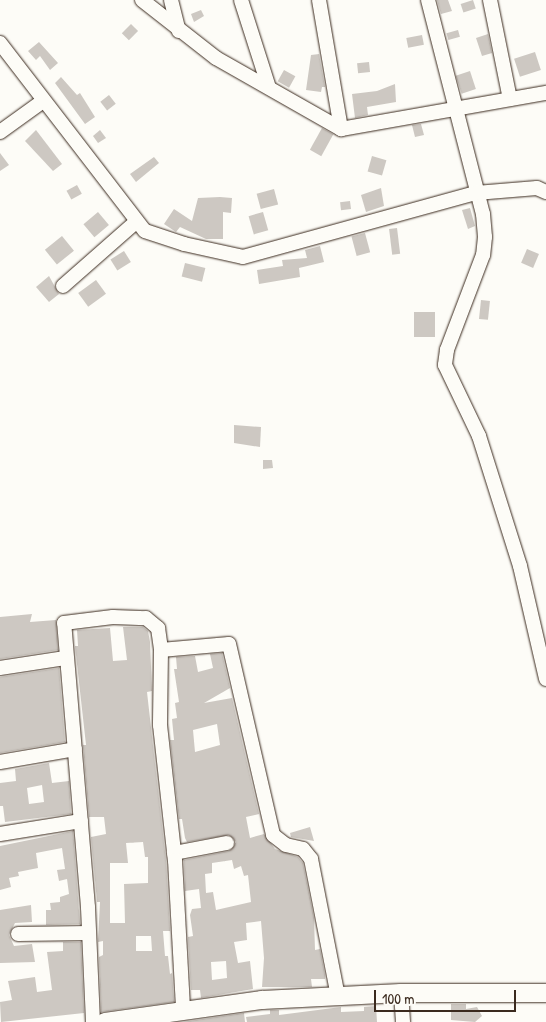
<!DOCTYPE html>
<html>
<head>
<meta charset="utf-8">
<style>
  body { margin:0 }
  #map { position:relative; width:546px; height:1022px; overflow:hidden; background:#fdfcf7; font-family:"Patrick Hand",sans-serif }
  div>[style] { position:absolute }
  .building>* { inset:0; background:#cdc8c2; transform-origin:0 0 }
  .roads { filter:drop-shadow(0 0 1px #3b2a1e) drop-shadow(0 0 1px #3b2a1e) }
  .minor>* { height:14px; margin:-7px; padding:0 7px; transform-origin:7px; border-radius:7px; background:#fdfcf7 }
  .major>* { height:18px; margin:-9px; padding:0 9px; transform-origin:9px; border-radius:9px; background:#fdfcf7 }
  span { translate:-50% -50%; white-space:nowrap; text-align:center; line-height:1.15; -webkit-text-stroke:5px #fdfcf7; paint-order:stroke }
  .scale { position:absolute; left:374px; top:990px; width:142px; height:22px; box-sizing:border-box; border:2px solid #3b2a1e; border-top:0; padding-left:6px; font-size:15px; line-height:18px; white-space:nowrap; color:#3b2a1e; -webkit-text-stroke:4px #fdfcf7; paint-order:stroke }
</style>
</head>
<body>
<div id="map">
  <div class="building">
    <i style="clip-path:polygon(437px 0,448px 0,452px 11px,441px 14px)"></i>
    <i style="left:473px;top:0;width:9px;height:13px;rotate:72deg"></i>
    <i style="clip-path:polygon(201px 10px,204px 16px,194px 22px,191px 14px)"></i>
    <i style="left:131px;top:24px;width:10px;height:13px;rotate:45deg"></i>
    <i style="left:458px;top:30px;width:7px;height:12px;rotate:74deg"></i>
    <i style="clip-path:polygon(488px 34px,492px 53px,482px 56px,476px 38px)"></i>
    <i style="left:422px;top:35px;width:10px;height:16px;rotate:79deg"></i>
    <i style="clip-path:polygon(39px 42px,58px 63px,50px 70px,40px 56px,36px 60px,28px 51px)"></i>
    <i style="left:535px;top:52px;width:19px;height:22px;rotate:72deg"></i>
    <i style="clip-path:polygon(319px 54px,325px 87px,322px 87px,321px 92px,306px 90px,311px 55px)"></i>
    <i style="left:369px;top:62px;width:10px;height:12px;rotate:84deg"></i>
    <i style="left:284px;top:70px;width:13px;height:13px;rotate:29deg"></i>
    <i style="left:470px;top:71px;width:19px;height:15px;rotate:72deg"></i>
    <i style="clip-path:polygon(61px 77px,77px 95px,80px 93px,95px 117px,85px 124px,55px 83px)"></i>
    <i style="clip-path:polygon(395px 84px,396px 102px,367px 107px,368px 115px,355px 118px,352px 94px,377px 91px)"></i>
    <i style="left:109px;top:95px;width:11px;height:11px;rotate:52deg"></i>
    <i style="clip-path:polygon(421px 124px,424px 135px,415px 137px,412px 125px)"></i>
    <i style="left:322px;top:128px;width:13px;height:25px;rotate:29deg"></i>
    <i style="clip-path:polygon(36px 130px,62px 164px,53px 171px,25px 141px)"></i>
    <i style="clip-path:polygon(100px 130px,106px 138px,98px 143px,93px 136px)"></i>
    <i style="clip-path:polygon(0 153px,9px 165px,0 171px)"></i>
    <i style="left:372px;top:156px;width:15px;height:16px;rotate:16deg"></i>
    <i style="clip-path:polygon(154px 157px,159px 163px,136px 182px,130px 174px)"></i>
    <i style="left:77px;top:185px;width:10px;height:12px;rotate:61deg"></i>
    <i style="clip-path:polygon(381px 188px,384px 206px,366px 212px,361px 195px)"></i>
    <i style="left:274px;top:189px;width:16px;height:18px;rotate:75deg"></i>
    <i style="clip-path:polygon(220px 197px,232px 198px,231px 213px,223px 212px,223px 239px,206px 239px,180px 227px,176px 232px,164px 224px,174px 209px,192px 221px,198px 198px)"></i>
    <i style="left:350px;top:201px;width:8px;height:10px;rotate:83deg"></i>
    <i style="clip-path:polygon(470px 208px,475px 226px,468px 229px,462px 210px)"></i>
    <i style="left:98px;top:212px;width:17px;height:19px;rotate:50deg"></i>
    <i style="left:263px;top:212px;width:19px;height:15px;rotate:74deg"></i>
    <i style="left:397px;top:228px;width:26px;height:8px;rotate:83deg"></i>
    <i style="left:365px;top:233px;width:20px;height:14px;rotate:75deg"></i>
    <i style="left:62px;top:236px;width:19px;height:22px;rotate:51deg"></i>
    <i style="clip-path:polygon(320px 246px,324px 262px,299px 268px,300px 277px,259px 284px,257px 270px,283px 266px,282px 260px,307px 258px,305px 250px)"></i>
    <i style="left:527px;top:249px;width:13px;height:15px;rotate:23deg"></i>
    <i style="left:124px;top:251px;width:13px;height:16px;rotate:58deg"></i>
    <i style="left:185px;top:263px;width:21px;height:14px;rotate:14deg"></i>
    <i style="clip-path:polygon(49px 276px,59px 294px,49px 302px,36px 287px)"></i>
    <i style="left:96px;top:280px;width:17px;height:22px;rotate:54deg"></i>
    <i style="left:481px;top:300px;width:9px;height:19px;rotate:6deg"></i>
    <i style="left:414px;top:312px;width:21px;height:25px"></i>
    <i style="clip-path:polygon(234px 425px,261px 427px,260px 447px,234px 443px)"></i>
    <i style="clip-path:polygon(263px 460px,272px 460px,273px 468px,263px 469px)"></i>
    <i style="clip-path:polygon(32px 614px,30px 622px,56px 620px,58px 650px,0 659px,0 617px)"></i>
    <i style="clip-path:polygon(evenodd,123px 627px,143px 627px,148px 631px,150px 642px,152px 691px,147px 692px,166px 861px,170px 931px,163px 931px,165px 956px,168px 956px,170px 974px,172px 973px,174px 1002px,101px 1012px,99px 957px,103px 955px,103px 941px,98px 942px,100px 902px,97px 902px,91px 837px,106px 834px,104px 817px,89px 817px,83px 745px,86px 745px,75px 646px,78px 646px,77px 630px,110px 628px,113px 661px,127px 660px,123px 627px,143px 842px,145px 857px,148px 857px,148px 883px,124px 884px,125px 923px,110px 923px,110px 863px,128px 863px,126px 843px,143px 842px,123px 627px,136px 936px,151px 936px,152px 951px,136px 951px,136px 936px)"></i>
    <i style="clip-path:polygon(evenodd,222px 653px,230px 688px,204px 703px,232px 698px,259px 814px,246px 817px,250px 838px,264px 834px,275px 849px,298px 857px,303px 863px,314px 918px,315px 950px,320px 949px,325px 975px,325px 979px,311px 979px,312px 987px,262px 987px,264px 958px,261px 921px,246px 923px,247px 940px,234px 942px,238px 963px,250px 961px,253px 989px,201px 998px,200px 990px,191px 990px,188px 937px,193px 936px,190px 915px,192px 909px,201px 908px,199px 889px,185px 891px,184px 860px,229px 851px,236px 842px,229px 835px,187px 842px,185px 838px,182px 819px,179px 819px,170px 740px,174px 740px,172px 719px,177px 718px,175px 703px,179px 702px,174px 669px,177px 669px,176px 657px,195px 656px,198px 672px,213px 668px,210px 654px,222px 653px,217px 724px,220px 745px,195px 752px,193px 730px,217px 724px,222px 653px,232px 860px,234px 869px,241px 866px,244px 876px,248px 875px,251px 902px,216px 910px,213px 892px,206px 893px,205px 874px,212px 873px,212px 863px,232px 860px,222px 653px,226px 961px,227px 978px,212px 980px,211px 962px,226px 961px)"></i>
    <i style="clip-path:polygon(59px 668px,65px 742px,0 753px,0 677px)"></i>
    <i style="clip-path:polygon(evenodd,49px 763px,52px 783px,69px 781px,71px 814px,5px 822px,3px 806px,0 806px,0 783px,16px 781px,15px 769px,49px 763px,42px 785px,44px 802px,29px 804px,27px 788px,42px 785px)"></i>
    <i style="clip-path:polygon(310px 827px,314px 841px,291px 837px,290px 833px)"></i>
    <i style="clip-path:polygon(73px 831px,80px 924px,46px 925px,46px 910px,51px 910px,50px 903px,60px 902px,60px 897px,69px 894px,67px 879px,59px 881px,57px 870px,65px 869px,62px 848px,36px 853px,38px 868px,18px 872px,19px 876px,9px 878px,11px 887px,0 890px,0 846px)"></i>
    <i style="clip-path:polygon(31px 905px,32px 922px,15px 923px,9px 935px,14px 946px,32px 944px,35px 962px,0 963px,0 910px)"></i>
    <i style="clip-path:polygon(63px 942px,81px 942px,84px 1013px,1px 1022px,0 1002px,12px 1000px,8px 981px,35px 977px,37px 992px,52px 990px,47px 952px,63px 951px)"></i>
    <i style="clip-path:polygon(451px 1004px,466px 1004px,466px 1009px,477px 1007px,482px 1016px,475px 1022px,451px 1020px)"></i>
    <i style="clip-path:polygon(376px 1006px,377px 1022px,247px 1022px,246px 1017px,270px 1014px,270px 1010px,279px 1010px,279px 1015px,341px 1007px,341px 1012px,364px 1011px,364px 1007px)"></i>
    <i style="clip-path:polygon(244px 1013px,245px 1022px,183px 1022px)"></i>
  </div>
  <div class="roads">
    <div class="minor">
      <i style="left:142px;top:0;width:94px;rotate:38.1deg"></i>
      <i style="left:216px;top:58px;width:144px;rotate:29.6deg"></i>
      <i style="left:341px;top:129px;width:208px;rotate:-10deg"></i>
      <i style="left:171px;top:0;width:32px;rotate:76deg"></i>
      <i style="left:241px;top:0;width:92px;rotate:72.3deg"></i>
      <i style="left:319px;top:0;width:131px;rotate:80.3deg"></i>
      <i style="left:428px;top:0;width:221px;rotate:75.6deg"></i>
      <i style="left:483px;top:214px;width:23px;rotate:85deg"></i>
      <i style="left:485px;top:237px;width:18px;rotate:96deg"></i>
      <i style="left:483px;top:255px;width:102px;rotate:110.8deg"></i>
      <i style="left:447px;top:350px;width:15px;rotate:98deg"></i>
      <i style="left:445px;top:365px;width:79px;rotate:64.4deg"></i>
      <i style="left:479px;top:436px;width:136px;rotate:72.5deg"></i>
      <i style="left:520px;top:566px;width:116px;rotate:77deg"></i>
      <i style="left:490px;top:0;width:101px;rotate:78.6deg"></i>
      <i style="left:0;top:43px;width:237px;rotate:52.4deg"></i>
      <i style="left:145px;top:231px;width:41px;rotate:18.4deg"></i>
      <i style="left:184px;top:244px;width:60px;rotate:12.4deg"></i>
      <i style="left:243px;top:257px;width:242px;rotate:-15.4deg"></i>
      <i style="left:476px;top:193px;width:61px;rotate:-4.7deg"></i>
      <i style="left:537px;top:188px;width:10px;rotate:24deg"></i>
      <i style="left:0;top:132px;width:53px;rotate:-35.8deg"></i>
      <i style="left:63px;top:286px;width:98px;rotate:-41.3deg"></i>
      <i style="left:161px;top:650px;width:68px;rotate:-5deg"></i>
      <i style="left:229px;top:644px;width:196px;rotate:77deg"></i>
      <i style="left:273px;top:835px;width:16px;rotate:38deg"></i>
      <i style="left:286px;top:845px;width:17px;rotate:13deg"></i>
      <i style="left:303px;top:849px;width:13px;rotate:51deg"></i>
      <i style="left:311px;top:859px;width:140px;rotate:78.9deg"></i>
      <i style="left:0;top:668px;width:66px;rotate:-8.7deg"></i>
      <i style="left:0;top:762px;width:76px;rotate:-9.8deg"></i>
      <i style="left:0;top:834px;width:82px;rotate:-9.1deg"></i>
      <i style="left:174px;top:853px;width:54px;rotate:-10.7deg"></i>
      <i style="left:18px;top:934px;width:71px;rotate:-0.8deg"></i>
      <i style="left:401px;top:993px;width:29px;rotate:86deg"></i>
      <i style="left:93px;top:1022px;width:115px;rotate:-92.5deg"></i>
      <i style="left:88px;top:907px;width:285px;rotate:-94.8deg"></i>
      <i style="left:64px;top:623px;width:49px;rotate:-7deg"></i>
      <i style="left:113px;top:617px;width:33px;rotate:2deg"></i>
      <i style="left:146px;top:618px;width:16px;rotate:40deg"></i>
      <i style="left:158px;top:628px;width:22px;rotate:82deg"></i>
      <i style="left:161px;top:650px;width:75px;rotate:90.8deg"></i>
      <i style="left:160px;top:725px;width:136px;rotate:83.7deg"></i>
      <i style="left:175px;top:860px;width:149px;rotate:86.9deg"></i>
    </div>
    <div class="major">
      <i style="left:105px;top:1022px;width:159px;rotate:-8deg"></i>
      <i style="left:262px;top:1000px;width:139px;rotate:-2.9deg"></i>
      <i style="left:401px;top:993px;width:145px"></i>
    </div>
  </div>
  <div class="scale">100 m</div>
</div>
</body>
</html>
